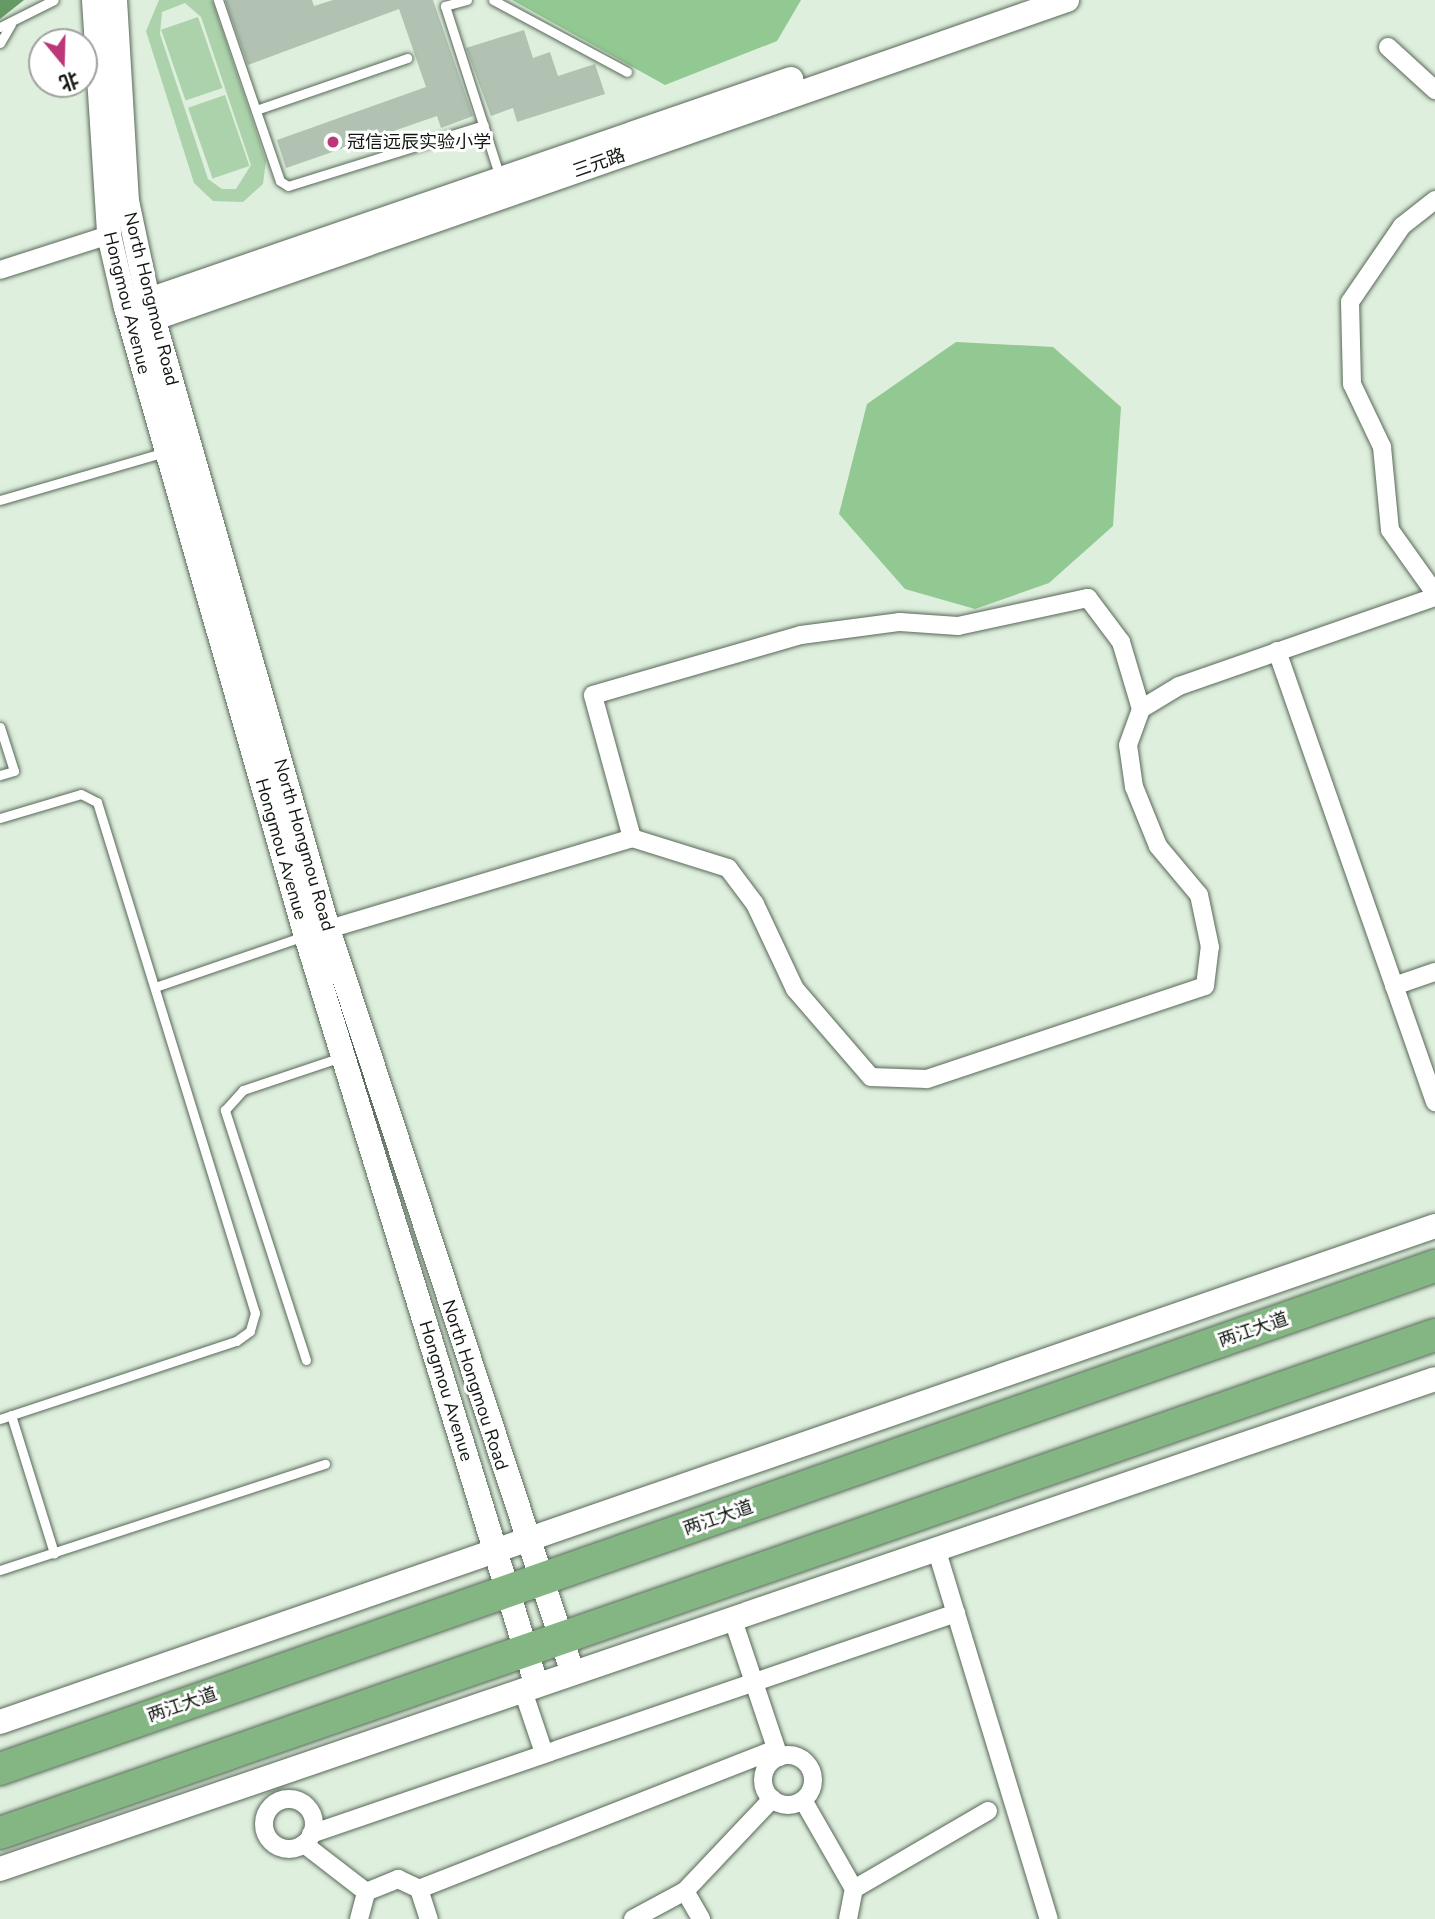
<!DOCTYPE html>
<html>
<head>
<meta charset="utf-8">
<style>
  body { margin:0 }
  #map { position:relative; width:1435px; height:1919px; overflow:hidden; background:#deefdd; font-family:"Nunito Sans","Noto Sans SC",sans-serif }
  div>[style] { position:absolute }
  .green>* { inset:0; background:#abd2aa; transform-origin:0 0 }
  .forest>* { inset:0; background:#92c891 }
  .water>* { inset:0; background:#659a65 }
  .building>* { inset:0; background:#b2c2b2 }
  .roads { filter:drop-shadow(0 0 2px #596859) drop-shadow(0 0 2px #596859) }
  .lane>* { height:9px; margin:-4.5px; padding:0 4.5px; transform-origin:4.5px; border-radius:4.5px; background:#fff }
  .street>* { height:18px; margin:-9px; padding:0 9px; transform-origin:9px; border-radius:9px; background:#fff }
  .street>.ring { margin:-9px; padding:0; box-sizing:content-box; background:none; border:18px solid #fff; border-radius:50% }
  .secondary>* { height:24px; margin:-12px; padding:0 12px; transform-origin:12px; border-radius:12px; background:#fff }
  .highway>* { height:32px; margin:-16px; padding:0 16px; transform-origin:16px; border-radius:16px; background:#83b683 }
  .dots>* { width:19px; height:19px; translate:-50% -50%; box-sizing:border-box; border:4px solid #fff; border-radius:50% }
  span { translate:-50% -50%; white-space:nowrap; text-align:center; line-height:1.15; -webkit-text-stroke:6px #fff; paint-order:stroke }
  .poi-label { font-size:18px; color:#101610 }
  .left { translate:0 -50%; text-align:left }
  .street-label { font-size:18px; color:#101610 }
  .north { position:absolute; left:28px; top:28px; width:70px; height:70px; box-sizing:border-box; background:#fff; border:2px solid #9fa29f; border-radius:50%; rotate:161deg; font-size:19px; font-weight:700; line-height:28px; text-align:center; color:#101610 }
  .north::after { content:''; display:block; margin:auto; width:24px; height:32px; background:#bc3678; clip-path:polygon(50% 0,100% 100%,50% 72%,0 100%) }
</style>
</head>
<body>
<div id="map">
  <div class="green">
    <i style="clip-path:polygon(evenodd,159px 0,212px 0,266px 161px,263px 184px,243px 202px,213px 201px,194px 183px,146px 31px,159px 0,185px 3px,201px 17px,251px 165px,236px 189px,222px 189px,208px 179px,160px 34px,162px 12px,185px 3px)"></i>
    <i style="left:198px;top:17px;width:75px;height:39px;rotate:71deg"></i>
    <i style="left:225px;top:95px;width:75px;height:39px;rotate:71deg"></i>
  </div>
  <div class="forest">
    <i style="clip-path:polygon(512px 0,801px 0,777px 41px,665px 85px)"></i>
    <i style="clip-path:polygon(956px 342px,1053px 347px,1121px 407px,1113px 526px,1049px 583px,975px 609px,905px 589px,839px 514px,867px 404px)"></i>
  </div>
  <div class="water">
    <i style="clip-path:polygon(0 0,24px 0,0 19px)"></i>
  </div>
  <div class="building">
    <i style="clip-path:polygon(225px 0,312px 0,314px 6px,333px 0,433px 0,473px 116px,441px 128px,437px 116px,286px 168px,277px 140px,426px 87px,399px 9px,248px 65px)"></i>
    <i style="clip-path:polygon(524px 30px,533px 58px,550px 52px,558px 76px,595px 64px,605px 94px,517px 122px,513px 108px,491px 116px,466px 48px)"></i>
  </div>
  <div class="roads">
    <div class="lane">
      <i style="left:218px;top:0;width:191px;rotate:71.1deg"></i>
      <i style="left:280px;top:181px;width:9px;rotate:32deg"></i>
      <i style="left:288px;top:186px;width:205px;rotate:-17.3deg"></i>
      <i style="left:467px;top:0;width:23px;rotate:165deg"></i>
      <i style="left:445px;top:6px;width:180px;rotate:72.2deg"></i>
      <i style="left:493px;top:0;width:152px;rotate:28.2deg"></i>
      <i style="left:0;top:27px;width:60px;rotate:-26.6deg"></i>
      <i style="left:0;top:43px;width:22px;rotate:-60deg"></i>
      <i style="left:256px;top:110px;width:160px;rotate:-19deg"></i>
      <i style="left:0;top:500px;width:172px;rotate:-16.2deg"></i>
      <i style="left:0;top:727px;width:46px;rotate:72.3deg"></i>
      <i style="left:14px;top:771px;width:15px;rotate:164deg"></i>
      <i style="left:0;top:818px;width:84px;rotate:-16.5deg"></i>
      <i style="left:81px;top:794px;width:18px;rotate:27deg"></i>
      <i style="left:97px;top:802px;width:535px;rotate:72.82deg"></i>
      <i style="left:255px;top:1313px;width:19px;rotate:106deg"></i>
      <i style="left:250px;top:1331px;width:17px;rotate:144deg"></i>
      <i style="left:236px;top:1341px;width:249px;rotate:161.7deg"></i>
      <i style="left:155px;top:987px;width:157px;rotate:-18.9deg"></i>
      <i style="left:306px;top:1360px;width:263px;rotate:-108deg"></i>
      <i style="left:225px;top:1110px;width:27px;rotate:-48deg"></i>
      <i style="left:243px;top:1090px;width:103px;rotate:-18.6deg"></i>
      <i style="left:11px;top:1415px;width:145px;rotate:72.7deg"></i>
      <i style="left:0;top:1570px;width:342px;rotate:-18.1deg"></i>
    </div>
    <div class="street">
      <i style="left:1388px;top:47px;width:64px;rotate:42.5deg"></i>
      <i style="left:1435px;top:200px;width:42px;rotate:141.8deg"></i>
      <i style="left:1402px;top:226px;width:92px;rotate:124.4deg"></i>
      <i style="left:1350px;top:302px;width:82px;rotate:88.6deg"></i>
      <i style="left:1352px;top:384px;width:70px;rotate:64.5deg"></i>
      <i style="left:1382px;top:447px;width:83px;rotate:84.5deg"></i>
      <i style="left:1390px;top:530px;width:77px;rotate:54.5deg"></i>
      <i style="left:0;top:270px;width:114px;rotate:-17.8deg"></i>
      <i style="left:1277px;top:651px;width:478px;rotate:70.7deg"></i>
      <i style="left:632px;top:838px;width:148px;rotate:-105.3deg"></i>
      <i style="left:593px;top:695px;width:216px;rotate:-16.1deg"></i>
      <i style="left:801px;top:635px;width:100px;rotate:-7.5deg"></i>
      <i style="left:900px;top:622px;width:58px;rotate:3.9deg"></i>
      <i style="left:958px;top:626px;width:133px;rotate:-12.2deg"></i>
      <i style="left:1088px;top:598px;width:55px;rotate:53.1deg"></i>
      <i style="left:1121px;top:642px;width:70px;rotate:73.4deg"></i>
      <i style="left:319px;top:932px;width:327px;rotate:-16.7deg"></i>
      <i style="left:632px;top:838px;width:101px;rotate:17.4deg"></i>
      <i style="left:728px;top:868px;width:45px;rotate:53.1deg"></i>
      <i style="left:755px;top:904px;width:94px;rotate:64.8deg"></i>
      <i style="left:795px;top:989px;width:116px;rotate:49.2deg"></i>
      <i style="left:871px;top:1077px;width:56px;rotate:2deg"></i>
      <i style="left:927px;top:1079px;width:293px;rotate:-18.5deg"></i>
      <i style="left:1205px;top:986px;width:39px;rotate:-83deg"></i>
      <i style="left:1210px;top:947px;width:53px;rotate:-101.9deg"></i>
      <i style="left:1199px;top:895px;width:64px;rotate:-129.9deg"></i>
      <i style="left:1158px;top:846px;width:64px;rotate:-112.1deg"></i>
      <i style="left:1134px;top:787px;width:42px;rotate:-98.1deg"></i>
      <i style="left:1128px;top:745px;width:38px;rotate:-70deg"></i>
      <i style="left:1141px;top:709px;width:44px;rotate:-31.2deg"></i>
      <i style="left:1179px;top:686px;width:271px;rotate:-19.2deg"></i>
      <i style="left:1394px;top:986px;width:43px;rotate:-18.9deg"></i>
      <i style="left:936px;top:1548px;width:388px;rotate:73.1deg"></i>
      <i style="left:732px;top:1617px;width:148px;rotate:71.4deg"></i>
      <i style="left:522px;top:1688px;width:69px;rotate:71.3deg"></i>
      <i class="ring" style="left:763px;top:1755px;width:32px;height:32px"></i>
      <i class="ring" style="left:264px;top:1799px;width:32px;height:32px"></i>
      <i style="left:803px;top:1800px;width:103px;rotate:60.2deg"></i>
      <i style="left:854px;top:1889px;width:155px;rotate:-30.2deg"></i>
      <i style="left:311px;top:1834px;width:682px;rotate:-18.91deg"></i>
      <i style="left:304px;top:1844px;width:78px;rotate:37.7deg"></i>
      <i style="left:419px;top:1889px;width:383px;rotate:-21.4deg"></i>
      <i style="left:685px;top:1891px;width:32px;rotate:60deg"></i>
      <i style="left:359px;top:1919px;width:28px;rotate:-75deg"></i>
      <i style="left:366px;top:1892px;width:35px;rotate:-22deg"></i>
      <i style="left:398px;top:1879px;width:23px;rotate:25deg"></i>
      <i style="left:419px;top:1889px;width:32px;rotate:72deg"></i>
      <i style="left:633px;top:1919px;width:59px;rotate:-28.3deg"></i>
      <i style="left:685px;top:1891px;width:127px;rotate:-46.6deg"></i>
      <i style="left:848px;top:1919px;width:31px;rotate:-79deg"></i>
    </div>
    <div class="secondary">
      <i style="left:94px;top:0;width:235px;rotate:86.3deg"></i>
      <i style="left:109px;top:235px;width:75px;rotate:76.9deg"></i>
      <i style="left:126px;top:308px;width:653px;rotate:74.01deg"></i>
      <i style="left:306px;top:936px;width:782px;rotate:72.89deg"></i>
      <i style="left:115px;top:0;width:201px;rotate:86.6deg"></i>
      <i style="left:127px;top:201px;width:101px;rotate:78deg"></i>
      <i style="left:148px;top:300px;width:654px;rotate:74.03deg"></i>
      <i style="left:328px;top:929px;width:781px;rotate:71.8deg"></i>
      <i style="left:134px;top:305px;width:695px;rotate:-18.98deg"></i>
      <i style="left:138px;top:324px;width:984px;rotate:-19.23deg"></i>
      <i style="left:0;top:1722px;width:1518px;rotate:-19.07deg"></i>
      <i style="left:0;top:1869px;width:1516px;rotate:-18.85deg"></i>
    </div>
    <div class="highway">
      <i style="left:0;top:1769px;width:1521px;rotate:-19.32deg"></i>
      <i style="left:0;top:1833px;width:1519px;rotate:-19.14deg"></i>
    </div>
  </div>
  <div class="dots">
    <i style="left:333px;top:142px;background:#bc3678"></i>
  </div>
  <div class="poi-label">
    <span class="left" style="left:347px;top:142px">冠信远辰实验小学</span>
  </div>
  <div class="street-label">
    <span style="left:599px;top:163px;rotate:-19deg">三元路</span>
    <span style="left:151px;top:299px;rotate:76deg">North Hongmou Road</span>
    <span style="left:127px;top:303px;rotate:76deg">Hongmou Avenue</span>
    <span style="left:304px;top:845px;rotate:74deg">North Hongmou Road</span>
    <span style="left:281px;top:849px;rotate:74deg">Hongmou Avenue</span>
    <span style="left:1253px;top:1330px;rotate:-19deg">两江大道</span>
    <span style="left:475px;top:1385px;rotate:72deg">North Hongmou Road</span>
    <span style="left:446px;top:1391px;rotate:73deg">Hongmou Avenue</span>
    <span style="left:718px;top:1518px;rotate:-19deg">两江大道</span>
    <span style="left:182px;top:1705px;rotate:-19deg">两江大道</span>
  </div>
  <div class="north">北</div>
</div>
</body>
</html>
